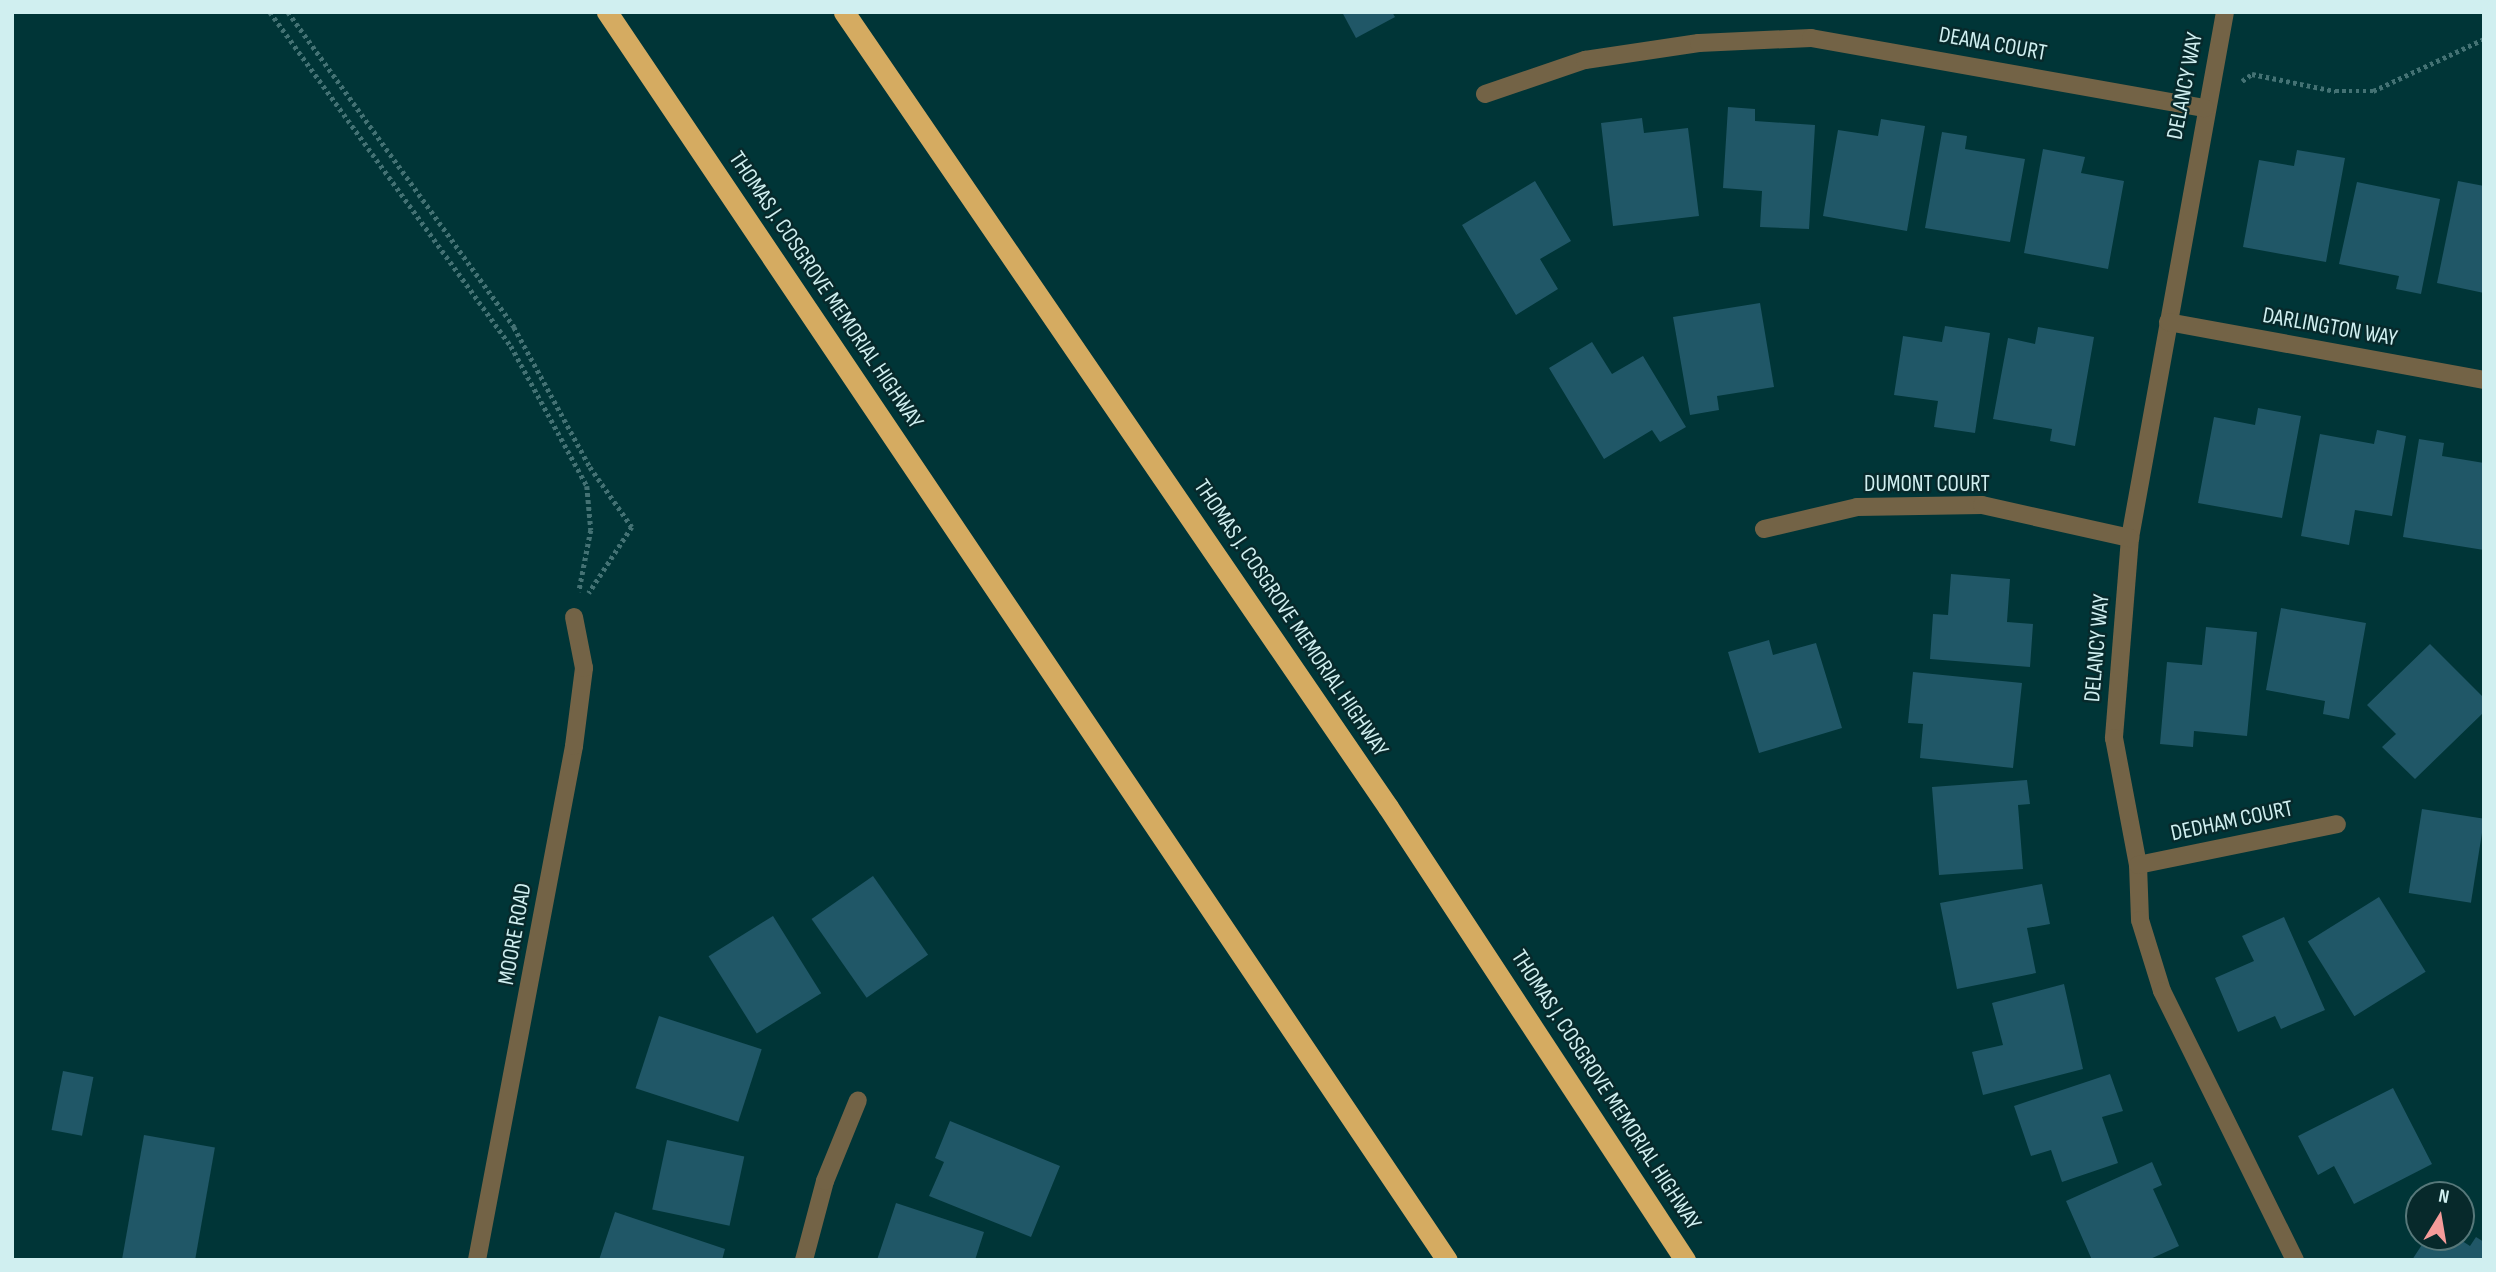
<!DOCTYPE html>
<html>
<head>
<meta charset="utf-8">
<style>
  body { margin:0 }
  #map { position:relative; width:2496px; height:1272px; overflow:hidden; background:#003537; font-family:"Sofia Sans Condensed",sans-serif }
  div>[style] { position:absolute }
  .building>* { inset:0; background:#205767; transform-origin:0 0 }
  .path>* { height:4.5px; margin-top:-2.25px; transform-origin:0; background:repeating-linear-gradient(90deg,#447274 0 3.5px,transparent 0 7px) }
  .minor>* { height:18px; margin:-9px; padding:0 9px; transform-origin:9px; border-radius:9px; background:#736346 }
  .highway>* { height:21px; margin:-10.5px; padding:0 10.5px; transform-origin:10.5px; border-radius:10.5px; background:#d5ab61 }
  span { translate:-50% -50%; white-space:nowrap; text-align:center; line-height:1.15; -webkit-text-stroke:5px #07292b; paint-order:stroke }
  .street-label { font-size:23px; color:#d0eff0 }
  .frame { position:absolute; inset:0; border:14px solid #d0eff0; pointer-events:none }
  .north { position:absolute; left:2405px; top:1181px; width:70px; height:70px; box-sizing:border-box; background:#07292b; border:2px solid #57787a; border-radius:50%; rotate:11deg; font-size:19px; font-weight:700; line-height:28px; text-align:center; color:#d0eff0 }
  .north::after { content:''; display:block; margin:auto; width:24px; height:32px; background:#f59b9a; clip-path:polygon(50% 0,100% 100%,50% 72%,0 100%) }
</style>
</head>
<body>
<div id="map">
  <div class="building">
    <i style="clip-path:polygon(1342px 12px,1392px 12px,1395px 17px,1356px 38px)"></i>
    <i style="clip-path:polygon(1728px 107px,1755px 109px,1755px 121px,1815px 125px,1809px 229px,1760px 227px,1762px 191px,1723px 188px)"></i>
    <i style="clip-path:polygon(1642px 118px,1644px 133px,1688px 128px,1699px 216px,1613px 226px,1601px 123px)"></i>
    <i style="clip-path:polygon(1881px 119px,1925px 126px,1907px 231px,1823px 216px,1838px 130px,1878px 136px)"></i>
    <i style="clip-path:polygon(1942px 132px,1967px 136px,1965px 149px,2025px 159px,2010px 242px,1925px 228px)"></i>
    <i style="clip-path:polygon(2043px 149px,2085px 157px,2081px 173px,2124px 181px,2108px 269px,2024px 253px)"></i>
    <i style="clip-path:polygon(2297px 150px,2345px 158px,2326px 262px,2243px 247px,2259px 160px,2294px 166px)"></i>
    <i style="clip-path:polygon(1535px 181px,1571px 241px,1540px 259px,1558px 289px,1516px 315px,1462px 225px)"></i>
    <i style="clip-path:polygon(2458px 181px,2484px 186px,2484px 293px,2437px 283px)"></i>
    <i style="clip-path:polygon(2357px 182px,2440px 199px,2421px 294px,2396px 289px,2399px 276px,2339px 264px)"></i>
    <i style="clip-path:polygon(1760px 303px,1774px 387px,1717px 396px,1719px 410px,1690px 415px,1673px 317px)"></i>
    <i style="clip-path:polygon(1945px 326px,1990px 333px,1975px 433px,1934px 427px,1938px 401px,1894px 395px,1903px 336px,1942px 342px)"></i>
    <i style="clip-path:polygon(2038px 327px,2094px 337px,2075px 446px,2050px 441px,2052px 429px,1993px 419px,2008px 338px,2035px 344px)"></i>
    <i style="clip-path:polygon(1592px 342px,1612px 374px,1643px 356px,1686px 427px,1660px 442px,1652px 430px,1604px 459px,1549px 368px)"></i>
    <i style="clip-path:polygon(2258px 408px,2301px 416px,2282px 518px,2198px 503px,2214px 417px,2255px 425px)"></i>
    <i style="clip-path:polygon(2377px 430px,2406px 436px,2392px 516px,2355px 510px,2349px 545px,2301px 536px,2320px 434px,2374px 444px)"></i>
    <i style="clip-path:polygon(2419px 439px,2444px 443px,2442px 456px,2484px 463px,2484px 550px,2403px 537px)"></i>
    <i style="clip-path:polygon(1951px 574px,2010px 579px,2007px 622px,2033px 624px,2030px 667px,1930px 659px,1933px 614px,1948px 615px)"></i>
    <i style="clip-path:polygon(2281px 608px,2366px 623px,2349px 719px,2323px 714px,2325px 701px,2266px 690px)"></i>
    <i style="clip-path:polygon(2206px 627px,2257px 632px,2247px 736px,2194px 731px,2193px 747px,2160px 744px,2167px 662px,2202px 665px)"></i>
    <i style="clip-path:polygon(1769px 640px,1773px 655px,1816px 643px,1842px 728px,1759px 753px,1728px 652px)"></i>
    <i style="clip-path:polygon(2430px 644px,2484px 698px,2484px 712px,2415px 779px,2382px 747px,2396px 734px,2367px 705px)"></i>
    <i style="clip-path:polygon(1913px 672px,2022px 683px,2013px 768px,1920px 758px,1923px 724px,1908px 723px)"></i>
    <i style="clip-path:polygon(2027px 780px,2030px 804px,2018px 805px,2023px 869px,1939px 875px,1932px 787px)"></i>
    <i style="left:2422px;top:809px;width:63px;height:85px;rotate:9deg"></i>
    <i style="left:873px;top:876px;width:96px;height:75px;rotate:55deg"></i>
    <i style="clip-path:polygon(2042px 884px,2050px 924px,2027px 928px,2036px 973px,1957px 989px,1940px 903px)"></i>
    <i style="left:2379px;top:897px;width:88px;height:84px;rotate:58deg"></i>
    <i style="left:773px;top:916px;width:91px;height:76px;rotate:58deg"></i>
    <i style="clip-path:polygon(2284px 917px,2325px 1010px,2281px 1029px,2275px 1016px,2238px 1032px,2215px 978px,2254px 961px,2242px 936px)"></i>
    <i style="clip-path:polygon(2064px 984px,2083px 1069px,1983px 1095px,1972px 1052px,2003px 1045px,1992px 1003px)"></i>
    <i style="left:659px;top:1016px;width:108px;height:76px;rotate:18deg"></i>
    <i style="left:63px;top:1071px;width:31px;height:60px;rotate:11deg"></i>
    <i style="clip-path:polygon(2110px 1074px,2123px 1111px,2102px 1117px,2118px 1163px,2062px 1182px,2051px 1150px,2031px 1156px,2014px 1106px)"></i>
    <i style="clip-path:polygon(2393px 1088px,2432px 1164px,2354px 1204px,2334px 1166px,2318px 1175px,2298px 1136px)"></i>
    <i style="clip-path:polygon(950px 1121px,1060px 1166px,1031px 1237px,929px 1196px,944px 1162px,935px 1158px)"></i>
    <i style="left:144px;top:1135px;width:72px;height:127px;rotate:10deg"></i>
    <i style="left:667px;top:1140px;width:79px;height:71px;rotate:12deg"></i>
    <i style="clip-path:polygon(2152px 1162px,2162px 1185px,2153px 1189px,2179px 1246px,2148px 1260px,2092px 1260px,2066px 1201px)"></i>
    <i style="clip-path:polygon(896px 1203px,984px 1232px,975px 1260px,877px 1260px)"></i>
    <i style="clip-path:polygon(615px 1212px,725px 1249px,722px 1260px,599px 1260px)"></i>
    <i style="clip-path:polygon(2427px 1237px,2456px 1237px,2470px 1246px,2476px 1237px,2484px 1242px,2484px 1260px,2412px 1260px)"></i>
  </div>
  <div class="path">
    <i style="left:270px;top:12px;width:412px;rotate:54.2deg"></i>
    <i style="left:511px;top:346px;width:159px;rotate:61.5deg"></i>
    <i style="left:587px;top:486px;width:44px;rotate:84.8deg"></i>
    <i style="left:591px;top:530px;width:63px;rotate:101deg"></i>
    <i style="left:288px;top:12px;width:388px;rotate:54.3deg"></i>
    <i style="left:514px;top:327px;width:159px;rotate:61.5deg"></i>
    <i style="left:590px;top:467px;width:73px;rotate:55deg"></i>
    <i style="left:632px;top:527px;width:79px;rotate:123.1deg"></i>
    <i style="left:2242px;top:81px;width:12px;rotate:-35deg"></i>
    <i style="left:2252px;top:74px;width:85px;rotate:11.6deg"></i>
    <i style="left:2335px;top:91px;width:38px"></i>
    <i style="left:2373px;top:91px;width:123px;rotate:-25.1deg"></i>
  </div>
  <div class="minor">
    <i style="left:2225px;top:12px;width:535px;rotate:100.24deg"></i>
    <i style="left:2130px;top:538px;width:201px;rotate:94.6deg"></i>
    <i style="left:2114px;top:738px;width:129px;rotate:79.3deg"></i>
    <i style="left:2138px;top:865px;width:55px;rotate:87.9deg"></i>
    <i style="left:2140px;top:920px;width:74px;rotate:72.8deg"></i>
    <i style="left:2162px;top:991px;width:300px;rotate:63.7deg"></i>
    <i style="left:1485px;top:94px;width:106px;rotate:-18.8deg"></i>
    <i style="left:1585px;top:60px;width:115px;rotate:-8.5deg"></i>
    <i style="left:1699px;top:43px;width:112px;rotate:-2.6deg"></i>
    <i style="left:1811px;top:38px;width:400px;rotate:10.1deg"></i>
    <i style="left:2168px;top:322px;width:321px;rotate:10.4deg"></i>
    <i style="left:1764px;top:529px;width:96px;rotate:-13.3deg"></i>
    <i style="left:1857px;top:507px;width:125px;rotate:-0.9deg"></i>
    <i style="left:1982px;top:505px;width:152px;rotate:12.6deg"></i>
    <i style="left:2138px;top:865px;width:203px;rotate:-11.6deg"></i>
    <i style="left:477px;top:1260px;width:523px;rotate:-79.31deg"></i>
    <i style="left:574px;top:746px;width:79px;rotate:-82.7deg"></i>
    <i style="left:584px;top:668px;width:52px;rotate:-101.1deg"></i>
    <i style="left:804px;top:1260px;width:82px;rotate:-75.1deg"></i>
    <i style="left:825px;top:1181px;width:87px;rotate:-67.8deg"></i>
  </div>
  <div class="highway">
    <i style="left:607px;top:12px;width:1504px;rotate:56.06deg"></i>
    <i style="left:844px;top:12px;width:963px;rotate:55.62deg"></i>
    <i style="left:1388px;top:807px;width:542px;rotate:56.75deg"></i>
  </div>
  <div class="street-label">
    <span style="left:1993px;top:44px;rotate:10deg">DEANA COURT</span>
    <span style="left:2185px;top:86px;rotate:-79deg">DELANCY WAY</span>
    <span style="left:826px;top:290px;rotate:56deg">THOMAS J. COSGROVE MEMORIAL HIGHWAY</span>
    <span style="left:2330px;top:327px;rotate:10deg">DARLINGTON WAY</span>
    <span style="left:1927px;top:484px">DUMONT COURT</span>
    <span style="left:1291px;top:618px;rotate:56deg">THOMAS J. COSGROVE MEMORIAL HIGHWAY</span>
    <span style="left:2097px;top:648px;rotate:-85deg">DELANCY WAY</span>
    <span style="left:2232px;top:821px;rotate:-12deg">DEDHAM COURT</span>
    <span style="left:515px;top:934px;rotate:-80deg">MOORE ROAD</span>
    <span style="left:1606px;top:1090px;rotate:57deg">THOMAS J. COSGROVE MEMORIAL HIGHWAY</span>
  </div>
  <div class="frame"></div>
  <div class="north">N</div>
</div>
</body>
</html>
